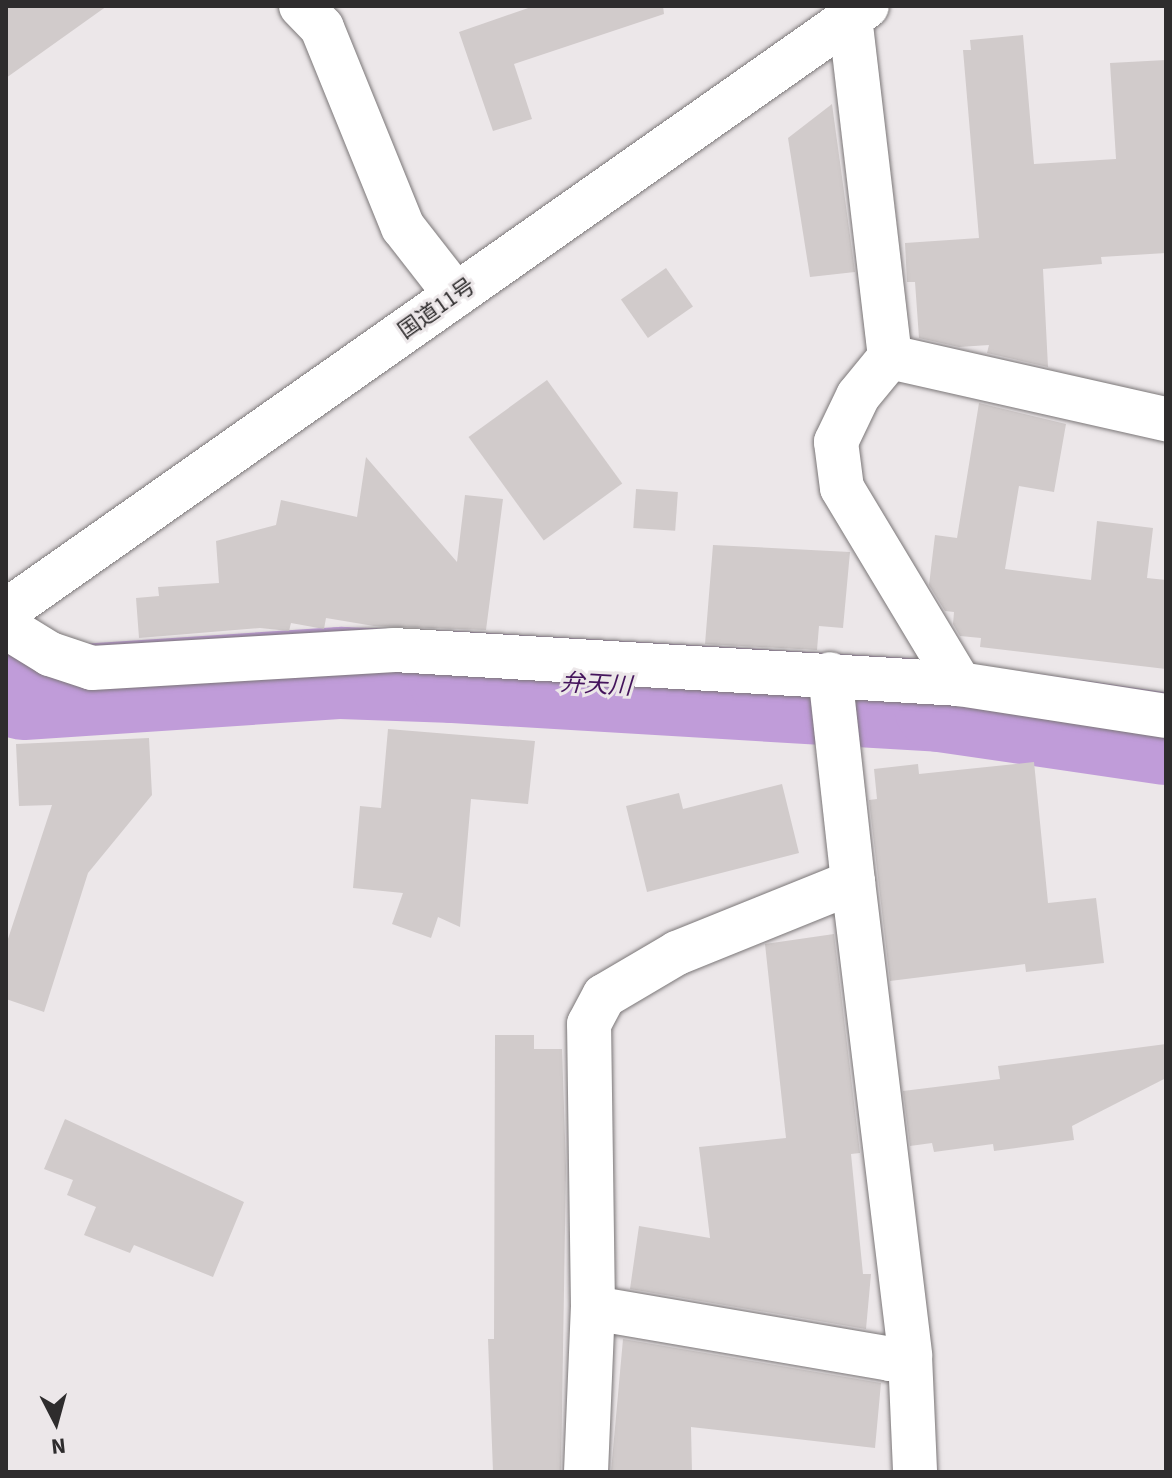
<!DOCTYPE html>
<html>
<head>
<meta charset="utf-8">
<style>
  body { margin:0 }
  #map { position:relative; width:1172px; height:1478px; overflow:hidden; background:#ece7e9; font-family:"Source Sans 3","Noto Sans JP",sans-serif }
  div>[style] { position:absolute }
  .river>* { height:92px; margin:-46px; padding:0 46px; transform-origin:46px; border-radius:46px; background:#c09cd9 }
  .building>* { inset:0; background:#d1cbcb; transform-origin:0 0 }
  .roads { filter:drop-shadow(0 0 2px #7b7778) drop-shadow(0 0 2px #7b7778) }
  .minor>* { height:44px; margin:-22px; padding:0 22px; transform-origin:22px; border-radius:22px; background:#fff }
  .trunk>* { height:44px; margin:-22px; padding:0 22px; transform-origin:22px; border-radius:22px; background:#fff }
  span { translate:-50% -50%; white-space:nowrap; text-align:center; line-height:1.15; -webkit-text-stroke:6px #ece7e9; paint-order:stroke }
  .street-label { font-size:22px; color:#2e2c2d }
  .water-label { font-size:24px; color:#44145c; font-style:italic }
  .frame { position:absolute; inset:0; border:8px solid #2e2c2d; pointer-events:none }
  .north { position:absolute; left:16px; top:1382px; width:80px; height:80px; -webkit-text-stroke:6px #ece7e9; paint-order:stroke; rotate:174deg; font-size:22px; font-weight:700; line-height:32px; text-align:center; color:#2e2c2d }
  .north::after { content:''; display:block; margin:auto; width:28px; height:36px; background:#2e2c2d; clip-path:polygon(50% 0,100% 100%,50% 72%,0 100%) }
</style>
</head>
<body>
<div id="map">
  <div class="river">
    <i style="left:23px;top:694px;width:319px;rotate:-3.8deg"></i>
    <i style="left:341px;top:673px;width:113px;rotate:2deg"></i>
    <i style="left:454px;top:677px;width:487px;rotate:3.4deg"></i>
    <i style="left:940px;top:706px;width:228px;rotate:8.3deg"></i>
  </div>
  <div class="building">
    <i style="clip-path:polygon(6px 6px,107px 6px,6px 78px)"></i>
    <i style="clip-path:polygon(534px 6px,663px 6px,664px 14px,514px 64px,532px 119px,493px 131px,459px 32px)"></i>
    <i style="clip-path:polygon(1023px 35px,1034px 164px,1116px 159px,1110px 63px,1166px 60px,1166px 253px,1101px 257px,1102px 264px,1043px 269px,1048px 367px,987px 353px,989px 345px,959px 347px,919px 338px,915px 282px,907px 282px,905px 243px,979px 238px,963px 50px,971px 50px,970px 40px)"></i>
    <i style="clip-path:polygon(832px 104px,855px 272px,810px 277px,788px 138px)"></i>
    <i style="left:666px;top:268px;width:47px;height:55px;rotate:55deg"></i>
    <i style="left:547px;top:380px;width:128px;height:97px;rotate:54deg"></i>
    <i style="clip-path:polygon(979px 403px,1066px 424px,1054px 492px,1019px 486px,1005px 569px,1091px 580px,1097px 521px,1153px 528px,1147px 578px,1166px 580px,1166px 669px,980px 647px,981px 638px,960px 636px,953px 624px,954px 612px,945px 611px,929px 585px,935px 535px,957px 538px)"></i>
    <i style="clip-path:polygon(366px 457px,457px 562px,465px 495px,503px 499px,486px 630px,374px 626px,326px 618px,324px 629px,291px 623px,289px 631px,260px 628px,139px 638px,136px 598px,159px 596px,158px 587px,219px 583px,216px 541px,276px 525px,281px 500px,357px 517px)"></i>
    <i style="left:636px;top:489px;width:42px;height:39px;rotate:4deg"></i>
    <i style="clip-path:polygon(713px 545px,850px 552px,843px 628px,819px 626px,817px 650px,705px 644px)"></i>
    <i style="clip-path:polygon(388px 729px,535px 741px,528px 804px,471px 799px,460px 927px,438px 917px,431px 938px,392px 924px,403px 893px,353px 888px,360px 806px,381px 808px)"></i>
    <i style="clip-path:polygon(149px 738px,152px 795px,88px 873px,44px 1012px,6px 999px,6px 945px,52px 805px,19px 806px,16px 744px)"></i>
    <i style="clip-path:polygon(1034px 762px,1048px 903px,1096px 898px,1104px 963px,1026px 972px,1025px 964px,890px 981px,869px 800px,877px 799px,874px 769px,918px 764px,919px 774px)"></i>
    <i style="clip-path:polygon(782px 784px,799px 853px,647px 892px,626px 806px,679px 793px,683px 809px)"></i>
    <i style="clip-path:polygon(834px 934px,860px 1153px,851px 1154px,863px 1274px,871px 1274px,866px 1329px,630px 1289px,639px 1226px,710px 1238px,699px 1147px,786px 1138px,765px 944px)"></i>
    <i style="clip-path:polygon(495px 1035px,534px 1035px,534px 1049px,562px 1049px,566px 1168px,561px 1472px,493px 1472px,488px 1339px,494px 1339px)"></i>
    <i style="clip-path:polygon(1166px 1044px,1166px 1078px,1072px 1126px,1074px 1140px,994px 1151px,993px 1144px,934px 1152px,932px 1143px,910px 1146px,903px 1091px,1000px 1079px,998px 1066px)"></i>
    <i style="clip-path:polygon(65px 1119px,244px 1202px,213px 1277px,134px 1245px,130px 1253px,84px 1235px,96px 1207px,67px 1195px,73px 1180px,44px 1169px)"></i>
    <i style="clip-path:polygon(623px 1339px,881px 1383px,875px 1448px,691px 1427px,692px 1472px,611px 1472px)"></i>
  </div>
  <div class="roads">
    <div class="minor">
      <i style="left:301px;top:6px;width:30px;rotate:46deg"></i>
      <i style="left:322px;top:28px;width:215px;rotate:67.9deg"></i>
      <i style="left:403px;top:227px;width:86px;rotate:52.1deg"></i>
      <i style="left:850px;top:17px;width:342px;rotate:83.3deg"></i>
      <i style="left:890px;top:357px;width:283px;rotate:12.7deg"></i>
      <i style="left:890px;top:357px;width:50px;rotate:129.4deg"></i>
      <i style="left:858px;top:396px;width:51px;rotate:115.6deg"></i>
      <i style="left:836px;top:442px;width:46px;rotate:82.6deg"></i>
      <i style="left:842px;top:488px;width:229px;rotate:59deg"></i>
      <i style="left:6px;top:627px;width:52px;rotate:31.5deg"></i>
      <i style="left:50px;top:654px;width:44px;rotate:18.4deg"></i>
      <i style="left:92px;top:668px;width:303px;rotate:-3.4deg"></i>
      <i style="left:394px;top:650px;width:567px;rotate:3.44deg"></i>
      <i style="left:960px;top:684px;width:208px;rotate:8.8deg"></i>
      <i style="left:853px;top:882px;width:477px;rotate:83.1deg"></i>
      <i style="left:910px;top:1356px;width:116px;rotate:87.5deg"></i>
      <i style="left:593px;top:1308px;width:284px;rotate:-90.8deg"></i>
      <i style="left:589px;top:1024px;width:32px;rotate:-62deg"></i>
      <i style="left:604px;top:996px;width:85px;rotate:-30.5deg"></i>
      <i style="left:677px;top:953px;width:190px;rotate:-22deg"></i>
      <i style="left:853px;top:882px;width:209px;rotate:-96.3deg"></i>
      <i style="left:586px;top:1472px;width:164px;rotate:-87.6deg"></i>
      <i style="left:593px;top:1308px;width:301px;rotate:9.7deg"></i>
      <i style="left:890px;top:1359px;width:20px;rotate:-9deg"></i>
    </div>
    <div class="trunk">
      <i style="left:6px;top:611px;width:1052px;rotate:-35.09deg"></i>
    </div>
  </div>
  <div class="street-label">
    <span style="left:437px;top:309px;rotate:-35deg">国道11号</span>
  </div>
  <div class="water-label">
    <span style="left:596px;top:685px;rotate:3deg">弁天川</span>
  </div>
  <div class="frame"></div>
  <div class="north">N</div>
</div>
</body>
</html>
